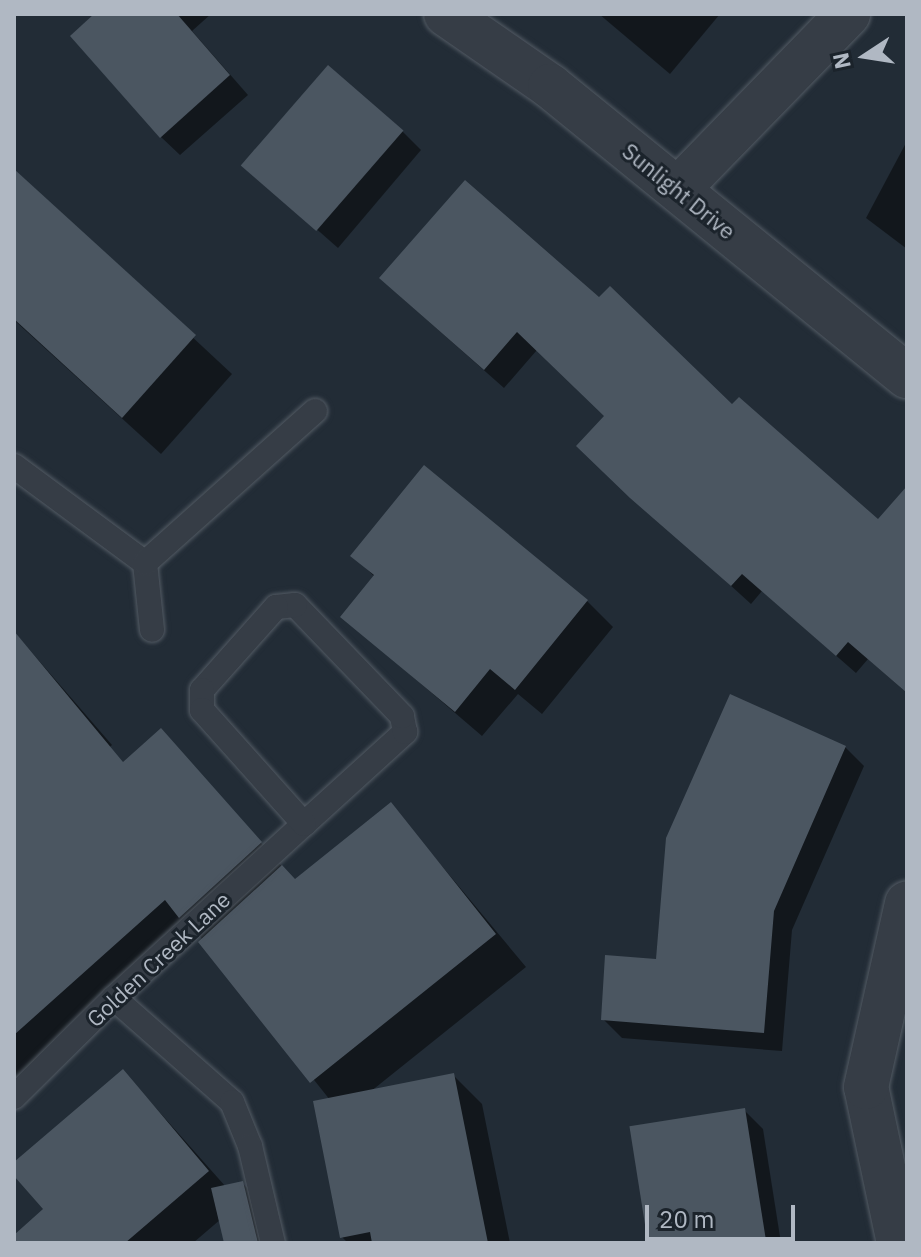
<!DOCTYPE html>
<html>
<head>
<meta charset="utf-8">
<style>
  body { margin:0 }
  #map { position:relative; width:921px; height:1257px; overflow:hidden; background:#222c36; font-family:"IBM Plex Sans",sans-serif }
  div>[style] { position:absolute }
  .shadow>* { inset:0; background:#0007 }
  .building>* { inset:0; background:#4b5661; transform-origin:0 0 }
  .roads { filter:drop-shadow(0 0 2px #535b64) drop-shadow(0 0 2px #535b64) }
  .service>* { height:24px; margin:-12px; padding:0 12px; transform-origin:12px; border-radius:12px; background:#363d46 }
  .minor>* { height:44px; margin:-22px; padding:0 22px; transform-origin:22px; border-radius:22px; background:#363d46 }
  span { translate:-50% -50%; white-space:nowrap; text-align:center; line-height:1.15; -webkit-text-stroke:6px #1b232b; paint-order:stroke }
  .street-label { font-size:22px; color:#b0b8c3 }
  .frame { position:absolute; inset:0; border:16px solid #b0b8c3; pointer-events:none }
  .north { position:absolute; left:825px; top:16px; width:80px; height:80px; -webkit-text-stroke:6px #1b232b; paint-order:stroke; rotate:258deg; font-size:22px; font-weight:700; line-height:32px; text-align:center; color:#b0b8c3 }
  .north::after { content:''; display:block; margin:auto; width:28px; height:36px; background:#b0b8c3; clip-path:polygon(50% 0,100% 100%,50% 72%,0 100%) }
  .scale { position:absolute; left:645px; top:1205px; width:150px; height:36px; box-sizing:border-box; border:4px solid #b0b8c3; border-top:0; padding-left:10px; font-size:24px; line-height:28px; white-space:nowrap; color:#b0b8c3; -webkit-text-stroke:6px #1b232b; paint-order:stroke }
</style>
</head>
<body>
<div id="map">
  <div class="shadow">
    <i style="clip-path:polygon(97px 14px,211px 14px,192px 31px,248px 95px,180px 155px,161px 137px)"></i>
    <i style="clip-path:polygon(599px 14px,720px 14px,670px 74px)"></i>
    <i style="clip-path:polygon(402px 131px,421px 150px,338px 248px,245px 166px)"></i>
    <i style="clip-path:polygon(907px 141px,907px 249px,866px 218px)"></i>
    <i style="clip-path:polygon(14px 171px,232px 374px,161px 454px,14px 320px)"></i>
    <i style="clip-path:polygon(401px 297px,599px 300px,878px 522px,907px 527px,907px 693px,868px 659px,856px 673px,762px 591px,751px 604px,597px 464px,607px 416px,537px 350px,504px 388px)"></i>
    <i style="clip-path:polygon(353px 556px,587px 601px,613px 627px,542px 714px,518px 694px,482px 736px,343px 617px,375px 577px)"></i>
    <i style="clip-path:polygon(14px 632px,112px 745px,14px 826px)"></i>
    <i style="clip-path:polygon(167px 738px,295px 881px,391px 805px,526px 967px,370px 1092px,453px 1075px,482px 1104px,510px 1243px,348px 1243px,342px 1237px,330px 1100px,198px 934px,14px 1097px,14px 862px)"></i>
    <i style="clip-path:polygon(845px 747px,864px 766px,792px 930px,782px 1051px,622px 1038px,603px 1019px)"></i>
    <i style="clip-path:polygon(123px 1071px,226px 1187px,242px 1183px,269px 1209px,278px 1243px,226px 1243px,221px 1219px,193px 1243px,14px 1243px,14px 1237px,46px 1210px,14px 1172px,14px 1165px)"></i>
    <i style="clip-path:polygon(744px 1110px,763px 1129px,781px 1243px,651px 1243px,632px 1129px)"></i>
  </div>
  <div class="building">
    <i style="clip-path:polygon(94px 14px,177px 14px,230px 75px,160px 138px,70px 36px)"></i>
    <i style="left:328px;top:65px;width:100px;height:133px;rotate:41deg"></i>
    <i style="clip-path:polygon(14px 169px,196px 335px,122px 418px,14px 319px)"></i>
    <i style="clip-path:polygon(465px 180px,599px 297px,610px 286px,732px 404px,739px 397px,878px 519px,907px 486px,907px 693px,848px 642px,836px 656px,742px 574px,731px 586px,630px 498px,576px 446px,604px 416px,517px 332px,484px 370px,379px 278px)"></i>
    <i style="clip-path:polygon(424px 465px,588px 600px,515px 690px,490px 669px,455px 712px,340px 617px,374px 575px,350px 556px)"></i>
    <i style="clip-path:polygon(14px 631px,123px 762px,161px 728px,262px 842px,179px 918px,165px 900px,14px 1035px)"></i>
    <i style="clip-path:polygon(730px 694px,846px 746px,774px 911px,764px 1033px,601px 1020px,605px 955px,656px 959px,666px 838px)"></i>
    <i style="clip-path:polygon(391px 802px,496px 934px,310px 1083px,198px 942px,282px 865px,295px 879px)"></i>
    <i style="clip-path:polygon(123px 1069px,209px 1171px,125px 1243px,14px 1243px,14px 1235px,43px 1209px,14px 1176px,14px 1162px)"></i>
    <i style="clip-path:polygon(454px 1073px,488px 1243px,372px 1243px,370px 1232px,340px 1238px,313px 1101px)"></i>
    <i style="left:745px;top:1108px;width:132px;height:117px;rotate:81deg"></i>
    <i style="clip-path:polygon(243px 1181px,258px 1243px,224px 1243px,211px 1188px)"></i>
  </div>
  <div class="roads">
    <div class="service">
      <i style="left:14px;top:466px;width:163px;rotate:36.5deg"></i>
      <i style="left:145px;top:563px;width:67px;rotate:84deg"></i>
      <i style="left:145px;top:563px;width:228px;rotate:-41.8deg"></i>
      <i style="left:114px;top:998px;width:157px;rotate:41.4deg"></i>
      <i style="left:232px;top:1102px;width:48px;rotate:67.8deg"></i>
      <i style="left:250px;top:1146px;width:100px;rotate:76.7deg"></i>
      <i style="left:14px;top:1097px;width:141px;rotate:-44.7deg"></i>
      <i style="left:114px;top:998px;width:258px;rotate:-42.5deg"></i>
      <i style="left:304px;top:824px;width:137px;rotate:-42.3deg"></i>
      <i style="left:405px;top:732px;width:16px;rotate:-101deg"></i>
      <i style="left:402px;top:716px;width:154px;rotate:-133.9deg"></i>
      <i style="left:295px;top:605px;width:19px;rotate:174deg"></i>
      <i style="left:276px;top:607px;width:111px;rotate:131.7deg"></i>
      <i style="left:202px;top:690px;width:20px;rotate:90deg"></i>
      <i style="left:202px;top:710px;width:153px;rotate:48.2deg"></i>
    </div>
    <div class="minor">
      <i style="left:446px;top:14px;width:126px;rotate:34.7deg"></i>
      <i style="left:550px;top:86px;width:460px;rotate:39.1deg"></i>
      <i style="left:678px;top:189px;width:244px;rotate:-45.8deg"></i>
      <i style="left:899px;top:1243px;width:159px;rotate:-101.9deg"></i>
      <i style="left:866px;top:1087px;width:188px;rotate:-77.4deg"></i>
    </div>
  </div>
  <div class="street-label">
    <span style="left:679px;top:191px;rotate:39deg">Sunlight Drive</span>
    <span style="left:158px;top:959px;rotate:-43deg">Golden Creek Lane</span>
  </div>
  <div class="frame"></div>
  <div class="north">N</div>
  <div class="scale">20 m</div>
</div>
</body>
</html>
